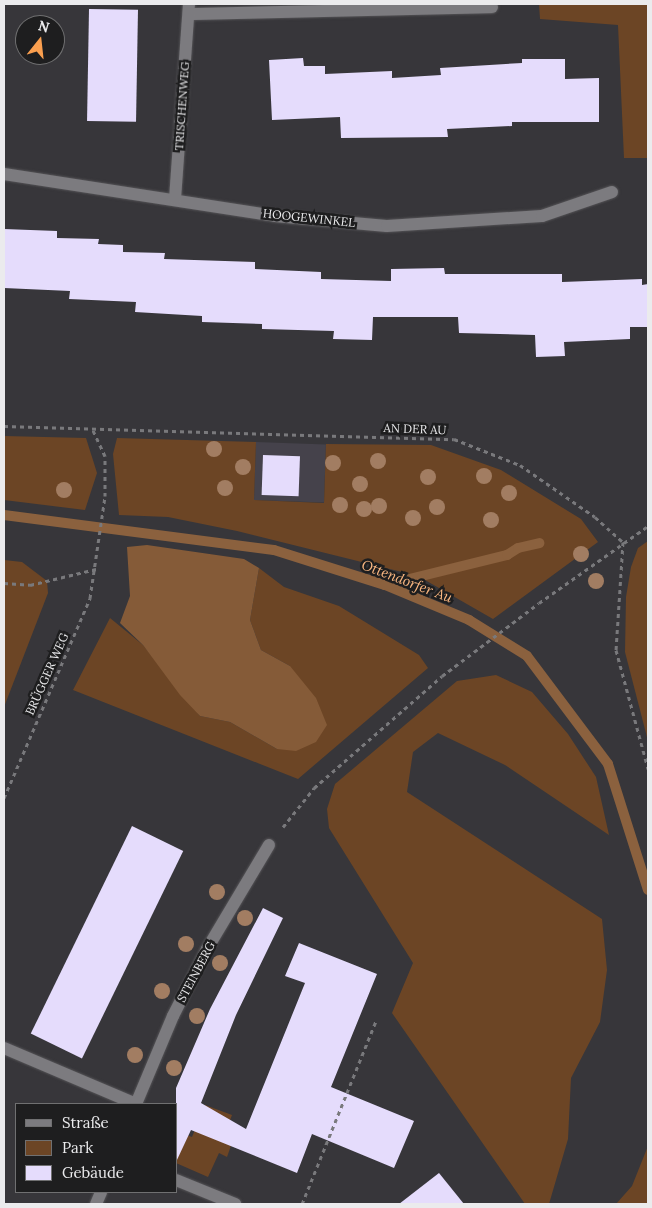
<!DOCTYPE html>
<html>
<head>
<meta charset="utf-8">
<style>
  body { margin:0 }
  #map { position:relative; width:652px; height:1208px; overflow:hidden; background:#37363a; font-family:Lora,serif }
  div>[style] { position:absolute }
  .built>* { inset:0; background:#45424b; transform-origin:0 0 }
  .green>* { inset:0; background:#6c4525 }
  .forest>* { inset:0; background:#855b38 }
  .stream>* { height:10px; margin:-5px; padding:0 5px; transform-origin:5px; border-radius:5px; background:#8b613e }
  .building>* { inset:0; background:#e5dcfc; transform-origin:0 0 }
  .path>* { height:3px; margin-top:-1.5px; transform-origin:0; background:repeating-linear-gradient(90deg,#79797c 0 4px,transparent 0 8px) }
  .roads { filter:drop-shadow(0 0 1px #545356) drop-shadow(0 0 1px #545356) }
  .street>* { height:12px; margin:-6px; padding:0 6px; transform-origin:6px; border-radius:6px; background:#7c7b7f }
  .trees>* { width:16px; height:16px; margin:-8px; border-radius:50%; background:#a27d62 }
  span { translate:-50% -50%; white-space:nowrap; text-align:center; line-height:1.15; -webkit-text-stroke:5px #1e1e1f; paint-order:stroke }
  .street-label { font-size:12px; color:#ebebed }
  .water-label { font-size:14px; color:#fbb882; font-style:italic }
  .frame { position:absolute; inset:0; border:5px solid #ebebed; pointer-events:none }
  .legend { position:absolute; left:15px; top:1103px; width:162px; height:90px; box-sizing:border-box; background:#1e1e1f; border:1px solid #707071; margin:0; padding:6px 9px; list-style:none; font-size:15px; color:#ebebed }
  .legend li { display:flex; align-items:center; gap:10px; height:25px }
  .legend b { width:25px; border:1px solid #707071 }
  .north { position:absolute; left:15px; top:15px; width:50px; height:50px; box-sizing:border-box; background:#1e1e1f; border:1px solid #707071; border-radius:50%; rotate:16deg; font-size:14px; font-weight:700; line-height:20px; text-align:center; color:#ebebed }
  .north::after { content:''; display:block; margin:auto; width:18px; height:22px; background:#fa9f4f; clip-path:polygon(50% 0,100% 100%,50% 72%,0 100%) }
</style>
</head>
<body>
<div id="map">
  <div class="built">
    <i style="left:256px;top:442px;width:70px;height:58px;rotate:2deg"></i>
  </div>
  <div class="green">
    <i style="clip-path:polygon(539px 4px,648px 4px,648px 158px,624px 158px,618px 25px,540px 19px)"></i>
    <i style="clip-path:polygon(4px 436px,86px 438px,97px 473px,85px 510px,4px 500px)"></i>
    <i style="clip-path:polygon(117px 438px,256px 442px,254px 500px,324px 503px,326px 444px,431px 445px,501px 470px,581px 519px,598px 542px,493px 619px,418px 576px,237px 531px,168px 517px,119px 515px,113px 454px)"></i>
    <i style="clip-path:polygon(648px 541px,648px 741px,625px 652px,626px 597px,631px 567px,638px 548px)"></i>
    <i style="clip-path:polygon(4px 560px,22px 562px,47px 581px,48px 593px,4px 707px)"></i>
    <i style="clip-path:polygon(259px 568px,284px 587px,339px 606px,419px 655px,428px 668px,298px 779px,73px 690px,110px 618px,143px 645px,200px 716px,230px 722px,277px 749px,290px 666px,261px 650px,250px 620px)"></i>
    <i style="clip-path:polygon(496px 675px,532px 692px,568px 734px,596px 777px,609px 835px,505px 765px,438px 733px,413px 752px,407px 792px,602px 919px,607px 970px,600px 1022px,571px 1078px,568px 1139px,549px 1204px,525px 1204px,392px 1013px,413px 963px,329px 828px,327px 809px,335px 784px,457px 681px)"></i>
    <i style="clip-path:polygon(205px 1105px,232px 1115px,224px 1136px,233px 1140px,227px 1157px,219px 1153px,208px 1177px,176px 1163px,176px 1131px,192px 1137px)"></i>
    <i style="clip-path:polygon(648px 1146px,648px 1204px,616px 1204px,632px 1186px)"></i>
  </div>
  <div class="forest">
    <i style="clip-path:polygon(147px 545px,244px 559px,259px 568px,250px 620px,261px 650px,290px 666px,316px 698px,327px 725px,316px 742px,296px 751px,277px 749px,230px 722px,200px 716px,180px 695px,143px 645px,120px 623px,130px 596px,127px 547px)"></i>
  </div>
  <div class="stream">
    <i style="left:4px;top:515px;width:272px;rotate:7.4deg"></i>
    <i style="left:274px;top:550px;width:116px;rotate:17.5deg"></i>
    <i style="left:385px;top:585px;width:91px;rotate:22.6deg"></i>
    <i style="left:469px;top:620px;width:68px;rotate:31.8deg"></i>
    <i style="left:527px;top:656px;width:135px;rotate:53.1deg"></i>
    <i style="left:608px;top:764px;width:132px;rotate:72.4deg"></i>
    <i style="left:385px;top:585px;width:126px;rotate:-13.8deg"></i>
    <i style="left:507px;top:555px;width:13px;rotate:-32deg"></i>
    <i style="left:518px;top:548px;width:22px;rotate:-13deg"></i>
  </div>
  <div class="building">
    <i style="left:89px;top:9px;width:49px;height:112px;rotate:1deg"></i>
    <i style="clip-path:polygon(303px 58px,304px 66px,325px 66px,325px 74px,392px 71px,392px 78px,441px 75px,440px 68px,522px 63px,522px 59px,565px 59px,565px 79px,599px 78px,599px 122px,512px 122px,512px 126px,447px 129px,448px 137px,341px 138px,340px 117px,272px 120px,269px 60px)"></i>
    <i style="clip-path:polygon(4px 229px,57px 231px,57px 238px,99px 239px,98px 244px,123px 245px,123px 252px,165px 253px,164px 259px,255px 262px,255px 269px,321px 272px,321px 279px,391px 281px,391px 269px,444px 268px,445px 274px,562px 274px,562px 282px,642px 279px,642px 285px,648px 284px,648px 327px,630px 327px,630px 339px,564px 342px,565px 356px,536px 357px,535px 335px,459px 333px,458px 317px,373px 317px,372px 340px,333px 339px,334px 331px,262px 329px,262px 324px,202px 322px,202px 316px,135px 312px,136px 302px,69px 299px,70px 291px,4px 288px)"></i>
    <i style="left:263px;top:455px;width:37px;height:40px;rotate:2deg"></i>
    <i style="left:132px;top:826px;width:57px;height:231px;rotate:26deg"></i>
    <i style="clip-path:polygon(263px 908px,283px 918px,236px 1015px,201px 1103px,246px 1129px,305px 983px,285px 976px,299px 943px,377px 974px,331px 1087px,414px 1121px,394px 1168px,312px 1134px,297px 1173px,191px 1130px,176px 1162px,176px 1088px,210px 1009px)"></i>
    <i style="clip-path:polygon(439px 1173px,464px 1204px,399px 1204px)"></i>
  </div>
  <div class="path">
    <i style="left:4px;top:426px;width:450px;rotate:1.7deg"></i>
    <i style="left:454px;top:439px;width:71px;rotate:21.5deg"></i>
    <i style="left:520px;top:465px;width:91px;rotate:34.7deg"></i>
    <i style="left:595px;top:517px;width:38px;rotate:42deg"></i>
    <i style="left:623px;top:542px;width:108px;rotate:93.7deg"></i>
    <i style="left:616px;top:650px;width:123px;rotate:74.9deg"></i>
    <i style="left:4px;top:583px;width:26px;rotate:4deg"></i>
    <i style="left:30px;top:585px;width:68px;rotate:-13.6deg"></i>
    <i style="left:4px;top:798px;width:218px;rotate:-66.7deg"></i>
    <i style="left:90px;top:598px;width:103px;rotate:-81.6deg"></i>
    <i style="left:105px;top:496px;width:40px;rotate:-90deg"></i>
    <i style="left:105px;top:456px;width:31px;rotate:-115deg"></i>
    <i style="left:283px;top:827px;width:50px;rotate:-51.5deg"></i>
    <i style="left:314px;top:788px;width:170px;rotate:-41.2deg"></i>
    <i style="left:442px;top:676px;width:121px;rotate:-37deg"></i>
    <i style="left:539px;top:603px;width:133px;rotate:-35.2deg"></i>
    <i style="left:302px;top:1204px;width:197px;rotate:-68deg"></i>
  </div>
  <div class="roads">
    <div class="street">
      <i style="left:189px;top:14px;width:303px;rotate:-1.3deg"></i>
      <i style="left:4px;top:174px;width:274px;rotate:8.8deg"></i>
      <i style="left:275px;top:216px;width:112px;rotate:5.1deg"></i>
      <i style="left:387px;top:226px;width:155px;rotate:-3.7deg"></i>
      <i style="left:542px;top:216px;width:74px;rotate:-18.9deg"></i>
      <i style="left:175px;top:199px;width:196px;rotate:-85.9deg"></i>
      <i style="left:4px;top:1048px;width:143px;rotate:23deg"></i>
      <i style="left:136px;top:1104px;width:95px;rotate:-67.2deg"></i>
      <i style="left:173px;top:1016px;width:75px;rotate:-63.1deg"></i>
      <i style="left:207px;top:949px;width:121px;rotate:-59.2deg"></i>
      <i style="left:176px;top:1180px;width:64px;rotate:22.1deg"></i>
      <i style="left:96px;top:1204px;width:13px;rotate:-67deg"></i>
    </div>
  </div>
  <div class="trees">
    <i style="left:214px;top:449px"></i>
    <i style="left:378px;top:461px"></i>
    <i style="left:333px;top:463px"></i>
    <i style="left:243px;top:467px"></i>
    <i style="left:484px;top:476px"></i>
    <i style="left:428px;top:477px"></i>
    <i style="left:360px;top:484px"></i>
    <i style="left:225px;top:488px"></i>
    <i style="left:64px;top:490px"></i>
    <i style="left:509px;top:493px"></i>
    <i style="left:340px;top:505px"></i>
    <i style="left:379px;top:506px"></i>
    <i style="left:437px;top:507px"></i>
    <i style="left:364px;top:509px"></i>
    <i style="left:413px;top:518px"></i>
    <i style="left:491px;top:520px"></i>
    <i style="left:581px;top:554px"></i>
    <i style="left:596px;top:581px"></i>
    <i style="left:217px;top:892px"></i>
    <i style="left:245px;top:918px"></i>
    <i style="left:186px;top:944px"></i>
    <i style="left:220px;top:963px"></i>
    <i style="left:162px;top:991px"></i>
    <i style="left:197px;top:1016px"></i>
    <i style="left:135px;top:1055px"></i>
    <i style="left:174px;top:1068px"></i>
  </div>
  <div class="street-label">
    <span style="left:182px;top:106px;rotate:-86deg">TRISCHENWEG</span>
    <span style="left:309px;top:218px;rotate:6deg">HOOGEWINKEL</span>
    <span style="left:415px;top:429px;rotate:2deg">AN DER AU</span>
    <span style="left:47px;top:674px;rotate:-66deg">BRÜGGER WEG</span>
    <span style="left:196px;top:972px;rotate:-62deg">STEINBERG</span>
  </div>
  <div class="water-label">
    <span style="left:407px;top:581px;rotate:21deg">Ottendorfer Au</span>
  </div>
  <div class="frame"></div>
  <ul class="legend">
  <li><b style="height:6px;background:#7c7b7f"></b>Straße</li>
  <li><b style="height:14px;background:#6c4525"></b>Park</li>
  <li><b style="height:14px;background:#e5dcfc"></b>Gebäude</li>
  </ul>
  <div class="north">N</div>
</div>
</body>
</html>
